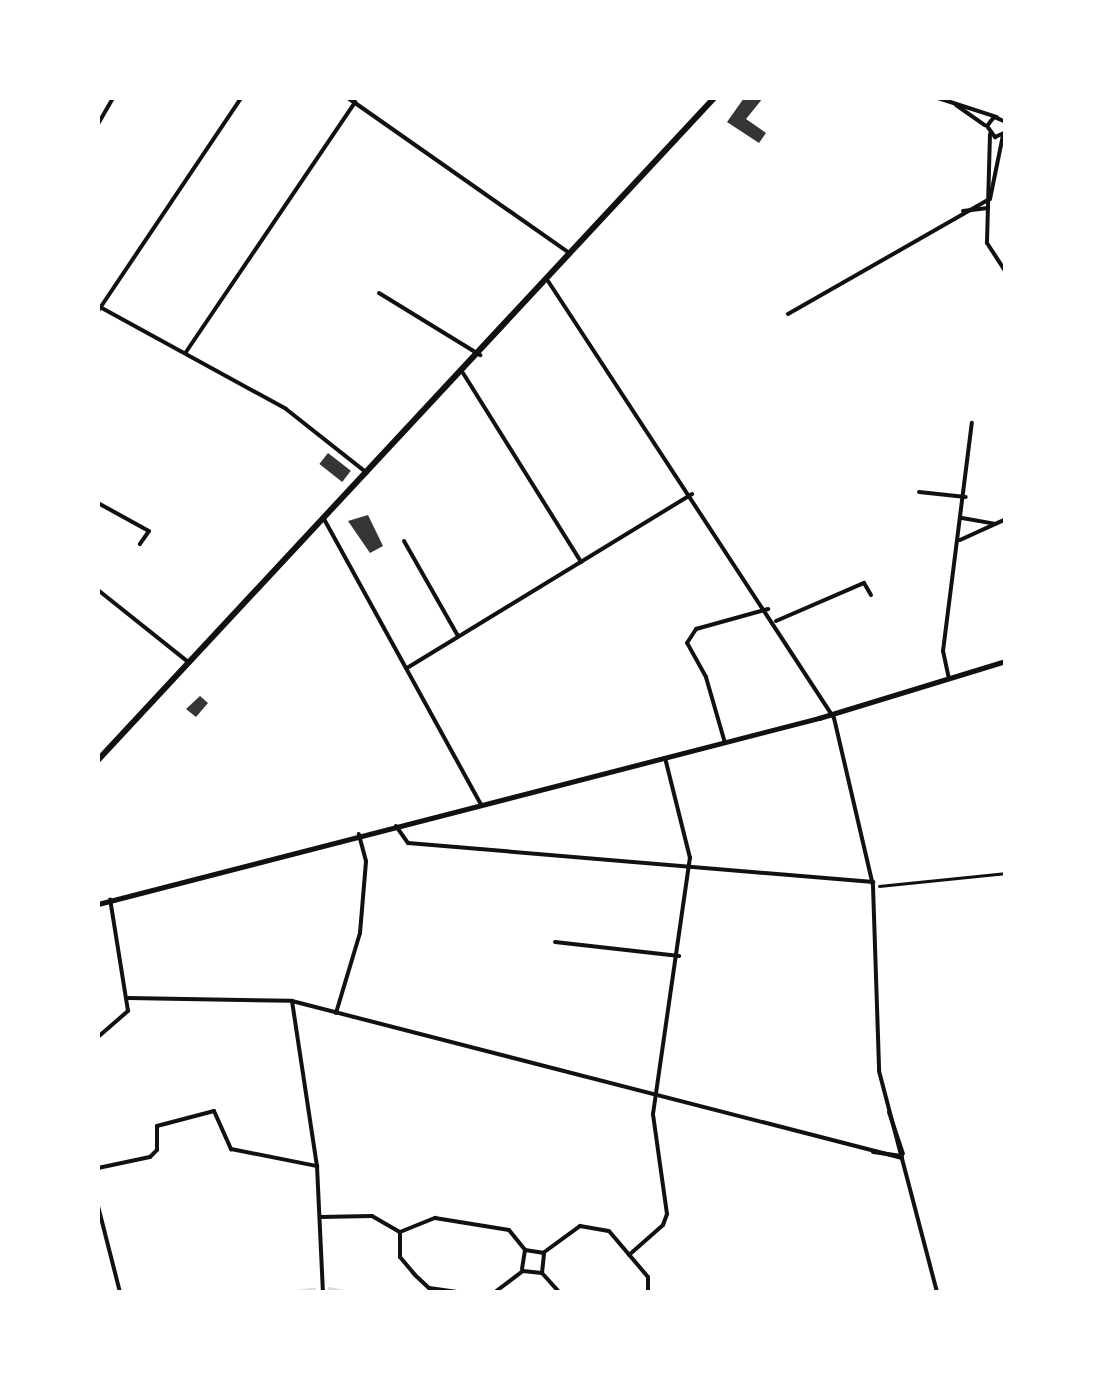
<!DOCTYPE html>
<html>
<head>
<meta charset="utf-8">
<style>
  body { margin:0 }
  #map { position:relative; width:1103px; height:1390px; overflow:hidden; background:#fff; font-family:"Fira Sans Condensed",sans-serif }
  div>[style] { position:absolute }
  .stream>* { height:2.5px; margin:-1.25px; padding:0 1.25px; transform-origin:1.25px; border-radius:1.25px; background:#d9d9d9 }
  .building>* { inset:0; background:#353535; transform-origin:0 0 }
  .path>* { height:2.5px; margin:-1.25px; padding:0 1.25px; transform-origin:1.25px; border-radius:1.25px; background:#111 }
  .minor>* { height:4px; margin:-2px; padding:0 2px; transform-origin:2px; border-radius:2px; background:#111 }
  .tertiary>* { height:5px; margin:-2.5px; padding:0 2.5px; transform-origin:2.5px; border-radius:2.5px; background:#111 }
  .primary>* { height:6px; margin:-3px; padding:0 3px; transform-origin:3px; border-radius:3px; background:#111 }
  span { translate:-50% -50%; white-space:nowrap; text-align:center; line-height:1.15; -webkit-text-stroke:8px #fff; paint-order:stroke }
  .frame { position:absolute; inset:0; border:100px solid #fff; pointer-events:none }
</style>
</head>
<body>
<div id="map">
  <div class="stream">
    <i style="left:329px;top:1288px;width:20px;rotate:11deg"></i>
    <i style="left:288px;top:1292px;width:26px;rotate:-7deg"></i>
  </div>
  <div class="building">
    <i style="clip-path:polygon(744px 98px,763px 98px,746px 119px,766px 133px,759px 143px,727px 122px)"></i>
    <i style="left:328px;top:453px;width:29px;height:14px;rotate:38deg"></i>
    <i style="clip-path:polygon(368px 515px,383px 546px,370px 553px,348px 521px)"></i>
    <i style="clip-path:polygon(200px 696px,208px 703px,196px 717px,186px 709px)"></i>
  </div>
  <div class="path">
    <i style="left:879px;top:886px;width:128px;rotate:-5.8deg"></i>
  </div>
  <div class="minor">
    <i style="left:348px;top:98px;width:270px;rotate:35deg"></i>
    <i style="left:938px;top:98px;width:62px;rotate:17.9deg"></i>
    <i style="left:956px;top:105px;width:35px;rotate:35deg"></i>
    <i style="left:1006px;top:122px;width:13px;rotate:-157deg"></i>
    <i style="left:994px;top:117px;width:11px;rotate:128deg"></i>
    <i style="left:987px;top:126px;width:14px;rotate:54deg"></i>
    <i style="left:995px;top:137px;width:12px;rotate:-24deg"></i>
    <i style="left:98px;top:124px;width:30px;rotate:-60deg"></i>
    <i style="left:990px;top:134px;width:109px;rotate:91.6deg"></i>
    <i style="left:987px;top:243px;width:35px;rotate:57deg"></i>
    <i style="left:990px;top:199px;width:65px;rotate:-78.5deg"></i>
    <i style="left:963px;top:211px;width:25px;rotate:-7deg"></i>
    <i style="left:548px;top:281px;width:522px;rotate:56.8deg"></i>
    <i style="left:834px;top:718px;width:172px;rotate:76.9deg"></i>
    <i style="left:873px;top:886px;width:185px;rotate:88.1deg"></i>
    <i style="left:879px;top:1071px;width:228px;rotate:75.3deg"></i>
    <i style="left:379px;top:293px;width:119px;rotate:31.5deg"></i>
    <i style="left:100px;top:307px;width:212px;rotate:28.7deg"></i>
    <i style="left:286px;top:409px;width:103px;rotate:38.3deg"></i>
    <i style="left:98px;top:311px;width:257px;rotate:-56.1deg"></i>
    <i style="left:788px;top:314px;width:232px;rotate:-29.7deg"></i>
    <i style="left:186px;top:352px;width:302px;rotate:-55.9deg"></i>
    <i style="left:463px;top:373px;width:223px;rotate:58deg"></i>
    <i style="left:919px;top:492px;width:47px;rotate:6.1deg"></i>
    <i style="left:98px;top:503px;width:58px;rotate:28.8deg"></i>
    <i style="left:149px;top:531px;width:16px;rotate:125deg"></i>
    <i style="left:962px;top:518px;width:34px;rotate:10deg"></i>
    <i style="left:324px;top:519px;width:325px;rotate:61.2deg"></i>
    <i style="left:960px;top:540px;width:51px;rotate:-24.5deg"></i>
    <i style="left:404px;top:541px;width:109px;rotate:60.4deg"></i>
    <i style="left:98px;top:590px;width:114px;rotate:38.6deg"></i>
    <i style="left:776px;top:621px;width:96px;rotate:-23.4deg"></i>
    <i style="left:864px;top:583px;width:14px;rotate:60deg"></i>
    <i style="left:407px;top:668px;width:334px;rotate:-31.4deg"></i>
    <i style="left:949px;top:679px;width:29px;rotate:-102deg"></i>
    <i style="left:943px;top:651px;width:230px;rotate:-82.8deg"></i>
    <i style="left:725px;top:743px;width:69px;rotate:-106.1deg"></i>
    <i style="left:706px;top:677px;width:39px;rotate:-119deg"></i>
    <i style="left:687px;top:643px;width:17px;rotate:-57deg"></i>
    <i style="left:696px;top:629px;width:75px;rotate:-15.5deg"></i>
    <i style="left:396px;top:826px;width:21px;rotate:55deg"></i>
    <i style="left:408px;top:843px;width:467px;rotate:4.8deg"></i>
    <i style="left:555px;top:942px;width:125px;rotate:6.4deg"></i>
    <i style="left:128px;top:998px;width:164px;rotate:1deg"></i>
    <i style="left:292px;top:1001px;width:630px;rotate:14.43deg"></i>
    <i style="left:292px;top:1001px;width:167px;rotate:81.4deg"></i>
    <i style="left:317px;top:1166px;width:126px;rotate:87.3deg"></i>
    <i style="left:336px;top:1013px;width:84px;rotate:-73.3deg"></i>
    <i style="left:360px;top:933px;width:72px;rotate:-85.2deg"></i>
    <i style="left:366px;top:861px;width:28px;rotate:-105deg"></i>
    <i style="left:98px;top:1037px;width:40px;rotate:-41deg"></i>
    <i style="left:128px;top:1011px;width:113px;rotate:-99.1deg"></i>
    <i style="left:889px;top:1112px;width:44px;rotate:71.6deg"></i>
    <i style="left:873px;top:1152px;width:29px;rotate:8deg"></i>
    <i style="left:98px;top:1168px;width:53px;rotate:-11.9deg"></i>
    <i style="left:150px;top:1157px;width:10px;rotate:-45deg"></i>
    <i style="left:157px;top:1150px;width:24px;rotate:-90deg"></i>
    <i style="left:157px;top:1126px;width:59px;rotate:-14.7deg"></i>
    <i style="left:214px;top:1111px;width:42px;rotate:65.9deg"></i>
    <i style="left:231px;top:1149px;width:88px;rotate:11.2deg"></i>
    <i style="left:98px;top:1206px;width:89px;rotate:75.7deg"></i>
    <i style="left:320px;top:1217px;width:52px;rotate:-1.1deg"></i>
    <i style="left:372px;top:1216px;width:32px;rotate:30deg"></i>
    <i style="left:400px;top:1232px;width:38px;rotate:-22deg"></i>
    <i style="left:435px;top:1218px;width:75px;rotate:9.2deg"></i>
    <i style="left:509px;top:1230px;width:26px;rotate:51deg"></i>
    <i style="left:525px;top:1250px;width:18px;rotate:9deg"></i>
    <i style="left:543px;top:1253px;width:46px;rotate:-36.1deg"></i>
    <i style="left:580px;top:1226px;width:29px;rotate:10deg"></i>
    <i style="left:609px;top:1231px;width:60px;rotate:49.7deg"></i>
    <i style="left:648px;top:1277px;width:15px;rotate:90deg"></i>
    <i style="left:400px;top:1232px;width:25px;rotate:90deg"></i>
    <i style="left:400px;top:1257px;width:23px;rotate:50deg"></i>
    <i style="left:415px;top:1275px;width:19px;rotate:43deg"></i>
    <i style="left:429px;top:1288px;width:27px;rotate:8deg"></i>
    <i style="left:629px;top:1255px;width:45px;rotate:-41.4deg"></i>
    <i style="left:663px;top:1225px;width:12px;rotate:-70deg"></i>
    <i style="left:667px;top:1214px;width:101px;rotate:-98deg"></i>
    <i style="left:653px;top:1114px;width:259px;rotate:-81.8deg"></i>
    <i style="left:690px;top:858px;width:103px;rotate:-104deg"></i>
    <i style="left:522px;top:1269px;width:19px;rotate:-81deg"></i>
    <i style="left:542px;top:1273px;width:19px;rotate:-84deg"></i>
    <i style="left:495px;top:1292px;width:35px;rotate:-37deg"></i>
    <i style="left:523px;top:1271px;width:19px;rotate:6deg"></i>
    <i style="left:542px;top:1273px;width:25px;rotate:48deg"></i>
  </div>
  <div class="tertiary">
    <i style="left:98px;top:904px;width:745px;rotate:-14.47deg"></i>
    <i style="left:819px;top:718px;width:195px;rotate:-17deg"></i>
  </div>
  <div class="primary">
    <i style="left:98px;top:760px;width:904px;rotate:-47.06deg"></i>
  </div>
  <div class="frame"></div>
</div>
</body>
</html>
